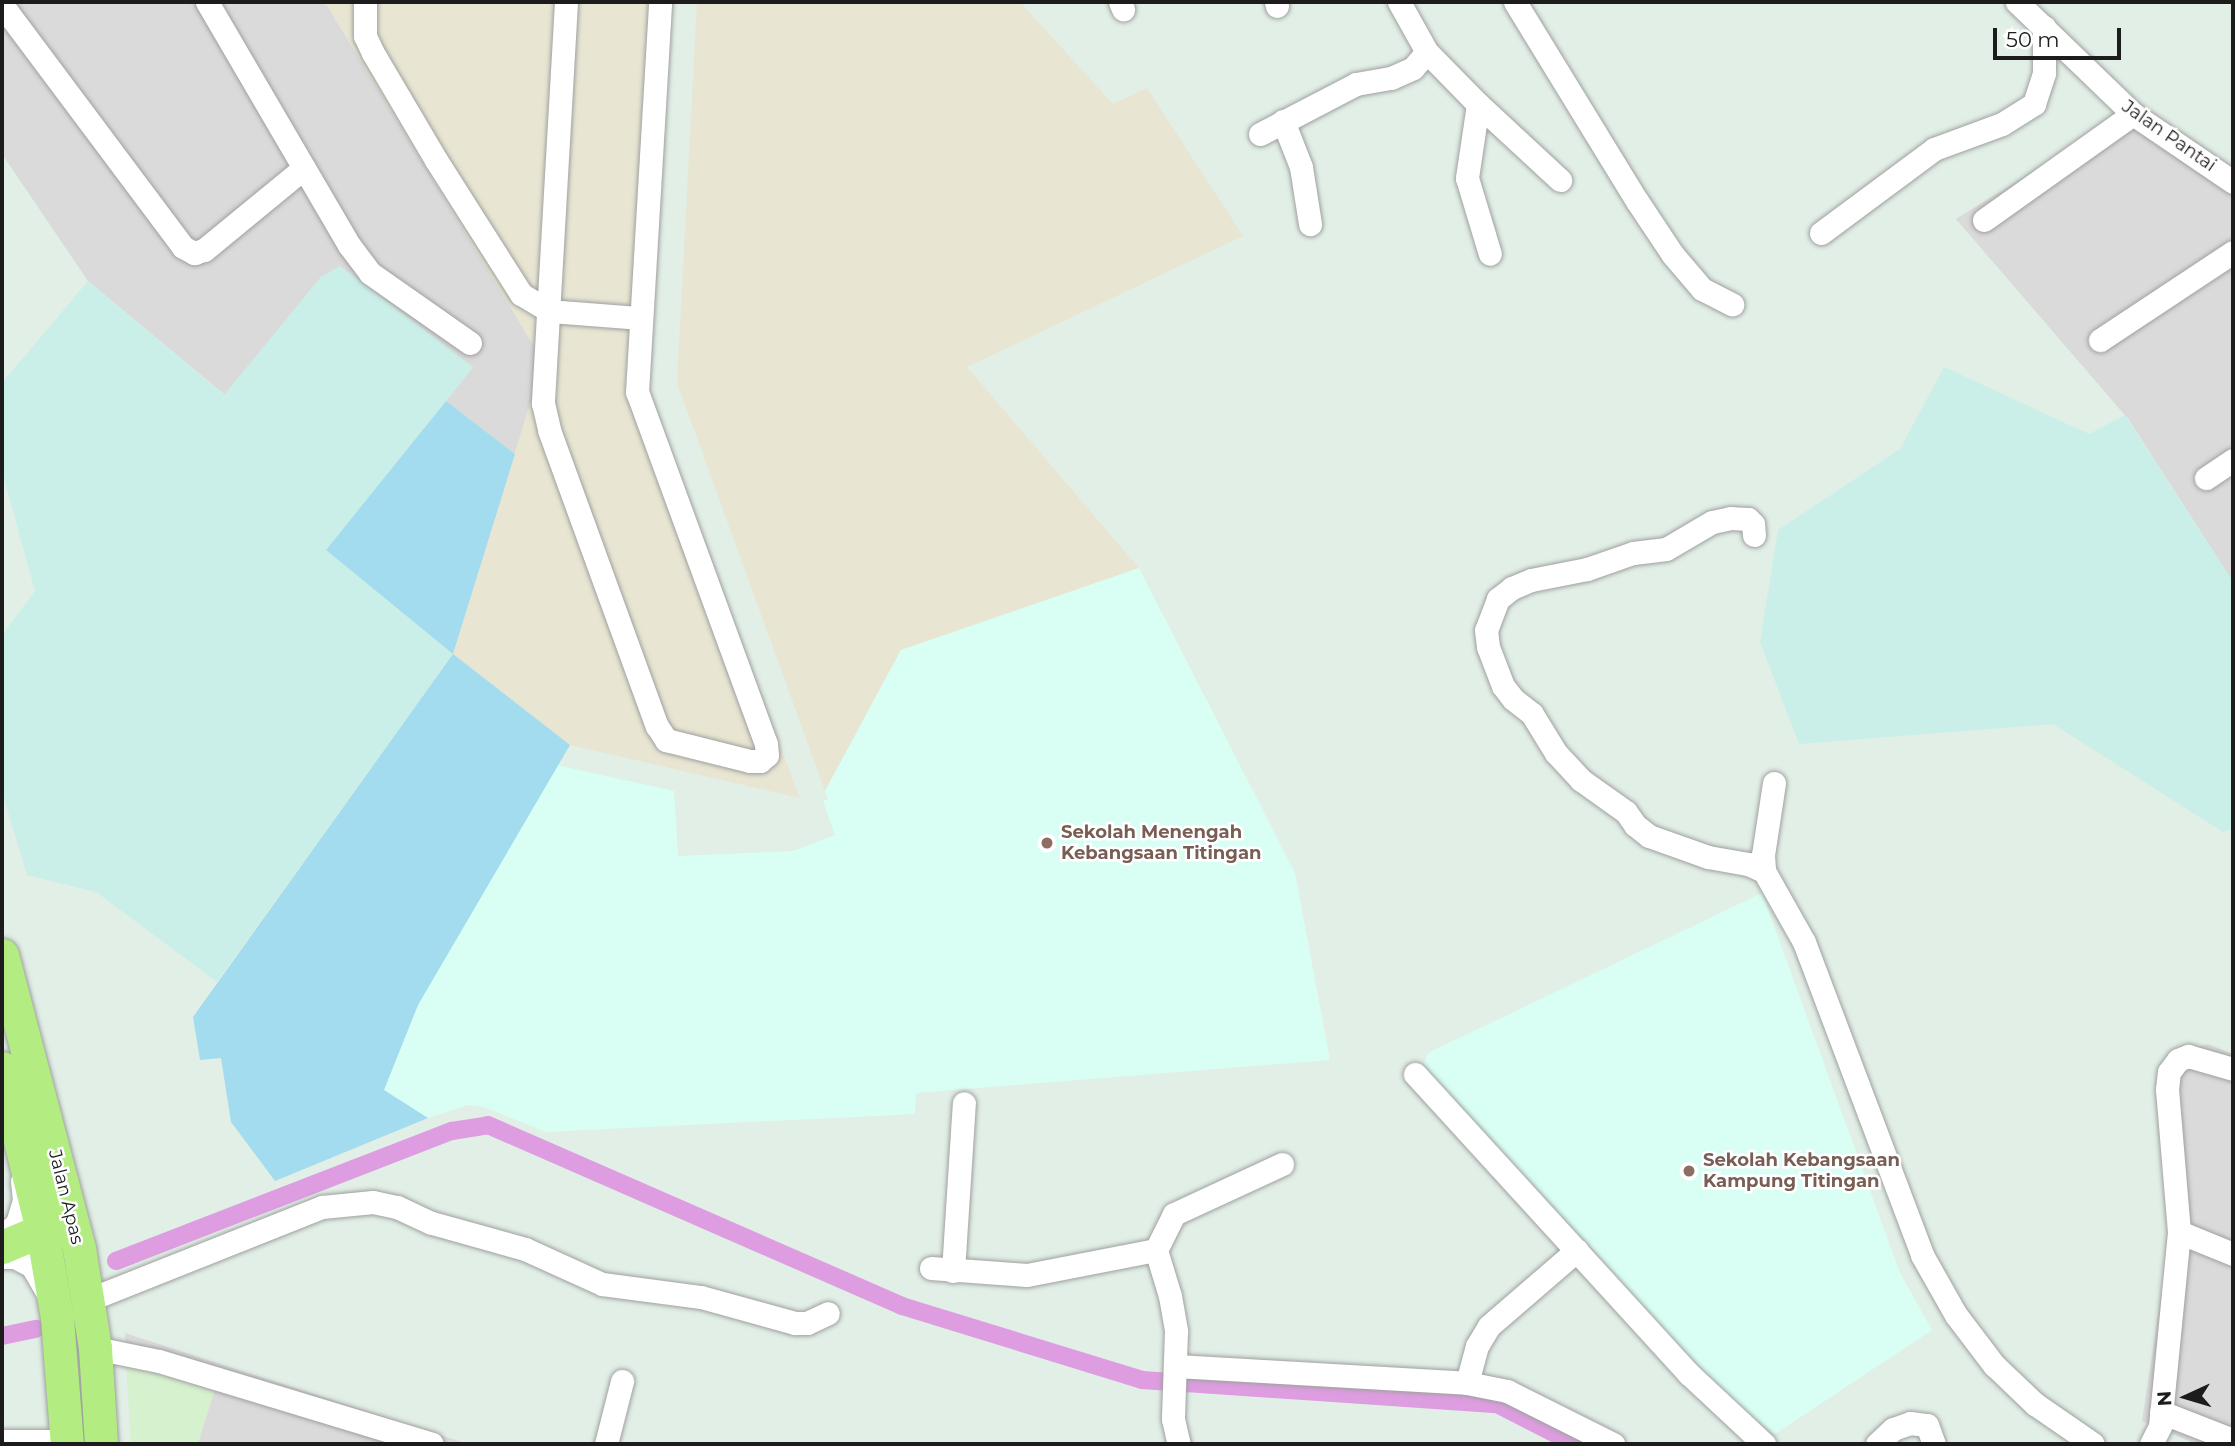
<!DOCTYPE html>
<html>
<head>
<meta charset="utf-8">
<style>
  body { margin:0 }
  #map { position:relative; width:2235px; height:1446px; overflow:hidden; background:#e1efe6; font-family:Montserrat,sans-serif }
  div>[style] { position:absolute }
  .residential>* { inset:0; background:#d9dad9 }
  .commercial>* { inset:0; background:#d6f1ce }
  .industrial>* { inset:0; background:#e8e6d2 }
  .education>* { inset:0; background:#d9fff5 }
  .farmland>* { inset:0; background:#caefe8 }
  .grass>* { inset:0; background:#a2dcee }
  .canal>* { height:18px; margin:-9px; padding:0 9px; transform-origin:9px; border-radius:9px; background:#dd9de0 }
  .roads { filter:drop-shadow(0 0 2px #a0a0a0) drop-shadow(0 0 2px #a0a0a0) }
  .minor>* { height:23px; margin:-11.5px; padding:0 11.5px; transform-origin:11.5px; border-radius:11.5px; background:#fff }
  .highway>* { height:33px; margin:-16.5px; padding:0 16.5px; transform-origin:16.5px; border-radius:16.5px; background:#b3ed81 }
  .dots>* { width:19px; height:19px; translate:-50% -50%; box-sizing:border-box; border:4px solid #fff; border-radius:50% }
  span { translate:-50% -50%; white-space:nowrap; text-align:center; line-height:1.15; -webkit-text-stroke:5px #fff; paint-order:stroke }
  .street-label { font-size:18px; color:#1c1c1c }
  .education-label { font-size:18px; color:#785e54; font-weight:700 }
  .left { translate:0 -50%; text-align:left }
  .frame { position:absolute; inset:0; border:4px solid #1c1c1c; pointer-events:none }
  .north { position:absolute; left:2151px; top:1362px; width:70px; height:70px; -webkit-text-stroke:5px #fff; paint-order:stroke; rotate:266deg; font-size:19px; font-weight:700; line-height:28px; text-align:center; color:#1c1c1c }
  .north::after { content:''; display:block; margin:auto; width:24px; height:32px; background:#1c1c1c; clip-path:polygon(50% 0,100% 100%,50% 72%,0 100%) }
  .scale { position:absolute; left:1993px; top:28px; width:128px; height:32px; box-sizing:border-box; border:4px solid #1c1c1c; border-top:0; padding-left:9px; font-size:21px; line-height:24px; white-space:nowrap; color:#1c1c1c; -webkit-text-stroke:5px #fff; paint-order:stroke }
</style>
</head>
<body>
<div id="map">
  <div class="residential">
    <i style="clip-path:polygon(2px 2px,325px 2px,543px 361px,515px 454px,446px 401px,473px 367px,321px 277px,225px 395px,88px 281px,2px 154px)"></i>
    <i style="clip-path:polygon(2139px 106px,2233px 168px,2233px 582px,2129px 420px,1956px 219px)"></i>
    <i style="clip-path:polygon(2208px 1044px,2233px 1054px,2233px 1444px,2196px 1444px,2142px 1421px,2170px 1237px,2160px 1065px,2171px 1054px)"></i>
    <i style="clip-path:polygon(125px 1333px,468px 1444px,194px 1444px,130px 1424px)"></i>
  </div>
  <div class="commercial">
    <i style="clip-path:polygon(126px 1358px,216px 1386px,198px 1444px,131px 1444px)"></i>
  </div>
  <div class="industrial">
    <i style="clip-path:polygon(325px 2px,673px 2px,646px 396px,800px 798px,570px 745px,453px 654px,543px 361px)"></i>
    <i style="clip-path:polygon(697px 2px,1020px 2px,1113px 104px,1147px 88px,1243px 236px,967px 367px,1139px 568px,901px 650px,825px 791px,677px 383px)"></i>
  </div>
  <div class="education">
    <i style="clip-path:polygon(1139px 568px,1295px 873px,1330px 1060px,916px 1093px,915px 1114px,546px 1132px,484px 1107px,468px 1105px,428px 1118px,384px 1090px,418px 1005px,556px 765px,674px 791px,678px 856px,793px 851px,835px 835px,823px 801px,828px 799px,825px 791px,901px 650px)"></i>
    <i style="clip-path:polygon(1762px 893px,1900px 1273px,1932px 1330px,1775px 1434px,1704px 1380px,1422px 1069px,1428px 1053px)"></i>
  </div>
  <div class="farmland">
    <i style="clip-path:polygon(340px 266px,473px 367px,326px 550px,453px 654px,217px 982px,96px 892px,27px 875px,2px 792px,2px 635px,35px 591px,2px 471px,2px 383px,88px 281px,224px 395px,321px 277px)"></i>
    <i style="clip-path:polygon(1944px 367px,2089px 434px,2125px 415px,2233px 582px,2233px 828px,2223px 832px,2053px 724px,1799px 744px,1760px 642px,1778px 530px,1900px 449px)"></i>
  </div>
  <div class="grass">
    <i style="clip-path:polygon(446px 401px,515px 454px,453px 654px,570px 745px,418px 1005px,384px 1090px,428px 1118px,275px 1181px,231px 1122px,221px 1058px,200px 1060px,193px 1017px,453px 654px,326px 550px)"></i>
  </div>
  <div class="canal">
    <i style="left:116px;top:1261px;width:360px;rotate:-21.2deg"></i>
    <i style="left:452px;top:1131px;width:36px;rotate:-9deg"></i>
    <i style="left:488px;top:1125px;width:452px;rotate:23.6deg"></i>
    <i style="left:902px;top:1306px;width:251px;rotate:17.1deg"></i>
    <i style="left:1142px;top:1380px;width:356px;rotate:3.9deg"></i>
    <i style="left:1497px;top:1404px;width:88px;rotate:27.1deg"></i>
    <i style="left:2px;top:1336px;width:35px;rotate:-12deg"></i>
  </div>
  <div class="roads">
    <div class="minor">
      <i style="left:207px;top:2px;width:281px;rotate:59.7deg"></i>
      <i style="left:349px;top:245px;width:35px;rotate:53deg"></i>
      <i style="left:370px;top:273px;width:122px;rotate:35deg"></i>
      <i style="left:365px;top:2px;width:34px;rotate:90deg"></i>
      <i style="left:365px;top:36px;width:19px;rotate:65deg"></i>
      <i style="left:373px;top:53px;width:124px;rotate:59.5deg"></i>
      <i style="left:436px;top:160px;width:159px;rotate:57.6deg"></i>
      <i style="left:521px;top:294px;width:33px;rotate:31deg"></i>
      <i style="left:549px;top:311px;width:91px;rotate:4.4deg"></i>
      <i style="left:566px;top:2px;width:402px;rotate:93.3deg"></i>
      <i style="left:543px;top:403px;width:28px;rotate:77deg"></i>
      <i style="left:549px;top:430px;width:315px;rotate:70deg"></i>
      <i style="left:657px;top:726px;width:17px;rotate:57deg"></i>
      <i style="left:666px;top:740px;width:87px;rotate:14deg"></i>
      <i style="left:750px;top:761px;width:10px"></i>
      <i style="left:760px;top:761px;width:9px;rotate:-41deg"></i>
      <i style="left:767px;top:755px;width:11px;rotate:-95deg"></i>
      <i style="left:766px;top:744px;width:375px;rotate:-110.1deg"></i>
      <i style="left:637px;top:392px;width:391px;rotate:-86.6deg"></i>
      <i style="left:1120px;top:2px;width:8px;rotate:67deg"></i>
      <i style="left:1276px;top:2px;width:4px;rotate:76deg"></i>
      <i style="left:1399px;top:2px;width:57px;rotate:60.8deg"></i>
      <i style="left:1427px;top:52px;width:73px;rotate:45.6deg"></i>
      <i style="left:1478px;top:104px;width:112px;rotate:42.8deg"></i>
      <i style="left:1515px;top:2px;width:233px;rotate:58.5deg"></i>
      <i style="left:1637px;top:201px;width:65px;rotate:56.3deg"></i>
      <i style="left:1673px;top:255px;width:45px;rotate:49.5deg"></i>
      <i style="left:1702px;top:289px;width:34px;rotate:27deg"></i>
      <i style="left:2017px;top:2px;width:161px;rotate:44deg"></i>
      <i style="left:2133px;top:114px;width:121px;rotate:34.2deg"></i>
      <i style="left:2px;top:5px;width:302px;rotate:53.2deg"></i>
      <i style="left:183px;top:247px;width:13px;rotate:29deg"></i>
      <i style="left:194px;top:253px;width:10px;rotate:-17deg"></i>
      <i style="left:204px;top:250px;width:129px;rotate:-39.4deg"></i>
      <i style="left:1478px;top:104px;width:75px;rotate:98.5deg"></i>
      <i style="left:1467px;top:178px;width:79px;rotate:73.2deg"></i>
      <i style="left:1283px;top:121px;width:49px;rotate:68.6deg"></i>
      <i style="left:1301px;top:167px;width:58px;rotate:81deg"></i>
      <i style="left:1260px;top:134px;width:108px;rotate:-27.5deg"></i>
      <i style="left:1356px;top:84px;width:36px;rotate:-10deg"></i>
      <i style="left:1391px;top:78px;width:24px;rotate:-24deg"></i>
      <i style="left:1413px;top:68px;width:21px;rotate:-49deg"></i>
      <i style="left:1984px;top:220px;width:183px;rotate:-35.4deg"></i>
      <i style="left:1821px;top:233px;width:141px;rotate:-36.6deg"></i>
      <i style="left:1934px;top:149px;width:72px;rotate:-20.2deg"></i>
      <i style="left:2002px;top:124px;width:38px;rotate:-32deg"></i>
      <i style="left:2034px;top:104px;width:33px;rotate:-72deg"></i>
      <i style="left:2044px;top:73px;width:46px;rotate:-90deg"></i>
      <i style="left:2100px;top:340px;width:159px;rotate:-33.5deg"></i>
      <i style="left:2206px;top:478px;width:32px;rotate:-34deg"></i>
      <i style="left:1754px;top:535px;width:11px;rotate:-95deg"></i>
      <i style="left:1753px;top:524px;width:7px;rotate:-135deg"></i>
      <i style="left:1748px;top:519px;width:17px;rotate:-177deg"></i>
      <i style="left:1731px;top:518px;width:19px;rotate:168deg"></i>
      <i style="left:1712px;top:522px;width:53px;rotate:149.6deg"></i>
      <i style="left:1666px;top:549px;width:33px;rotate:173deg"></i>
      <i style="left:1633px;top:553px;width:49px;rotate:160.8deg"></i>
      <i style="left:1587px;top:569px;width:57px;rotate:168.9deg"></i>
      <i style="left:1531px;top:580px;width:21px;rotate:157deg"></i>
      <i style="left:1512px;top:588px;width:18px;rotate:142deg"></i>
      <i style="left:1498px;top:599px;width:33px;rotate:111deg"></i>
      <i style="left:1486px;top:630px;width:17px;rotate:83deg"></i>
      <i style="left:1488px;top:647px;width:42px;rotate:69deg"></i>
      <i style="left:1503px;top:686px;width:16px;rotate:52deg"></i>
      <i style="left:1513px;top:699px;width:24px;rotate:38deg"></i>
      <i style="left:1532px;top:714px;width:46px;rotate:58.4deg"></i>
      <i style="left:1556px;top:753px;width:37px;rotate:47deg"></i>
      <i style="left:1581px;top:780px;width:55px;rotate:35.4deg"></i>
      <i style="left:1626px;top:812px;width:16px;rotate:55deg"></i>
      <i style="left:1635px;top:825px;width:18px;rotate:38deg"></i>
      <i style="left:1649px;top:836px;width:63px;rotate:19.6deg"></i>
      <i style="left:1708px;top:857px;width:41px;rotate:9.9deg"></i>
      <i style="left:1748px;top:864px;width:17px;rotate:24deg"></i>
      <i style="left:1774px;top:783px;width:73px;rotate:98.7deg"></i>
      <i style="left:1763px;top:855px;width:16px;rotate:86deg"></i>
      <i style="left:1764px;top:871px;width:81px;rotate:60.6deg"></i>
      <i style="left:1804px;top:942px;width:335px;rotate:69.3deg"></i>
      <i style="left:1922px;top:1255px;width:69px;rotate:60.5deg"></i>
      <i style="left:1956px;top:1315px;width:63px;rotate:52.8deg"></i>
      <i style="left:1994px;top:1365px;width:57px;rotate:43.6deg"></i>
      <i style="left:2035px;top:1404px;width:70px;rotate:34.6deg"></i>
      <i style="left:1415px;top:1074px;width:406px;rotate:47.6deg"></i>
      <i style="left:1689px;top:1374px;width:103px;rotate:43deg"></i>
      <i style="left:2179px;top:1232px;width:58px;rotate:22.2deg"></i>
      <i style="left:2px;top:1237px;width:21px;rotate:-43deg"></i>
      <i style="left:17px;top:1223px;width:24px;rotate:-73deg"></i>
      <i style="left:24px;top:1200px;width:19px;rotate:-96deg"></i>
      <i style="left:1156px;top:1250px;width:48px;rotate:73.1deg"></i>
      <i style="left:1170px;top:1296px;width:36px;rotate:80deg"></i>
      <i style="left:1176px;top:1331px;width:88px;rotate:92deg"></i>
      <i style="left:1173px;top:1419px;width:26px;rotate:77deg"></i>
      <i style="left:2px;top:1257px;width:13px"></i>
      <i style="left:15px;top:1257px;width:19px;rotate:28deg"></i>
      <i style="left:32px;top:1266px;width:30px;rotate:60deg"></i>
      <i style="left:931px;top:1268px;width:96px;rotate:4.2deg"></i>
      <i style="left:1027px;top:1275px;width:131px;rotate:-11deg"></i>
      <i style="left:1156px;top:1250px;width:40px;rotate:-63.4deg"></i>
      <i style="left:1174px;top:1214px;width:119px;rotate:-24.8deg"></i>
      <i style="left:953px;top:1271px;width:168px;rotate:-86.3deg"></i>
      <i style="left:88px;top:1300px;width:252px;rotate:-21.7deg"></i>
      <i style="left:322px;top:1207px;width:51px;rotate:-5.6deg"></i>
      <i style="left:373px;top:1202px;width:25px;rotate:12deg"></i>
      <i style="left:397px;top:1207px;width:38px;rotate:25deg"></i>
      <i style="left:432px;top:1223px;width:97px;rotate:15.6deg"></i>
      <i style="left:525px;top:1249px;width:85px;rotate:24.4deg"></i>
      <i style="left:602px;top:1284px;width:100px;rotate:7.5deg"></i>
      <i style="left:701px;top:1297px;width:98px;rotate:15.5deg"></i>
      <i style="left:795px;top:1323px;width:12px"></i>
      <i style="left:807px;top:1323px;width:23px;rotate:-25deg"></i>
      <i style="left:95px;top:1348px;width:65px;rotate:11.5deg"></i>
      <i style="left:159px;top:1361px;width:285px;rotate:16.9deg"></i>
      <i style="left:1176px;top:1366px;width:291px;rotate:3.3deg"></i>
      <i style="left:1467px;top:1383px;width:41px;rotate:11.3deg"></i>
      <i style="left:1507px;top:1391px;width:119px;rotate:26.6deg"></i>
      <i style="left:1467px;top:1383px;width:38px;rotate:-75deg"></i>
      <i style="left:1477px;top:1346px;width:23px;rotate:-59deg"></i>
      <i style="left:1489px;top:1326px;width:116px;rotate:-40.8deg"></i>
      <i style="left:2161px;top:1412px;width:77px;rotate:21.3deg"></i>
      <i style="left:2px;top:1441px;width:65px"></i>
      <i style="left:606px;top:1444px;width:65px;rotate:-75.7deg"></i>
      <i style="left:1877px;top:1444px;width:22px;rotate:-43deg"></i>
      <i style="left:1893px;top:1429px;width:18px;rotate:-19deg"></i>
      <i style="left:1910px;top:1423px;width:17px;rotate:7deg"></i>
      <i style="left:1927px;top:1425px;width:20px;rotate:70deg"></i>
      <i style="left:2151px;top:1444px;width:20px;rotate:-63deg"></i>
      <i style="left:2160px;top:1426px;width:195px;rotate:-84.4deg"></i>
      <i style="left:2179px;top:1232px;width:143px;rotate:-94.8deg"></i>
      <i style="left:2167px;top:1090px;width:18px;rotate:-84deg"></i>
      <i style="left:2169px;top:1072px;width:15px;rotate:-53deg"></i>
      <i style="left:2178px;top:1060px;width:11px;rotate:-22deg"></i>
      <i style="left:2188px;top:1056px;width:47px;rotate:16.1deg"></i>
    </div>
    <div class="highway">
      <i style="left:2px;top:955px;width:304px;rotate:75.3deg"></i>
      <i style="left:79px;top:1249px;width:100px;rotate:80.8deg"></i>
      <i style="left:95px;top:1348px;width:96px;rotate:86.4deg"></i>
      <i style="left:2px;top:1068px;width:167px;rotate:76.1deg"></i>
      <i style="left:42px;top:1230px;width:89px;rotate:80.3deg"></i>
      <i style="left:57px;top:1318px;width:126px;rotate:85.5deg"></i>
      <i style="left:2px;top:1247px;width:43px;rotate:-23deg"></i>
      <i style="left:42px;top:1230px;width:20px;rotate:-53deg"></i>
    </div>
  </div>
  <div class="dots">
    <i style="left:1047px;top:843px;background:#8d6e63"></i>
    <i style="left:1689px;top:1171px;background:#8d6e63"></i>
  </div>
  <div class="street-label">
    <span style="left:2169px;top:136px;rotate:35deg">Jalan Pantai</span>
    <span style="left:66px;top:1197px;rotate:76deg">Jalan Apas</span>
  </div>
  <div class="education-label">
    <span class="left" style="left:1061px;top:843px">Sekolah Menengah<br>Kebangsaan Titingan</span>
    <span class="left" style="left:1703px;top:1171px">Sekolah Kebangsaan<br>Kampung Titingan</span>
  </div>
  <div class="frame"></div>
  <div class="north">N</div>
  <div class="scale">50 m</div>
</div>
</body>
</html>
